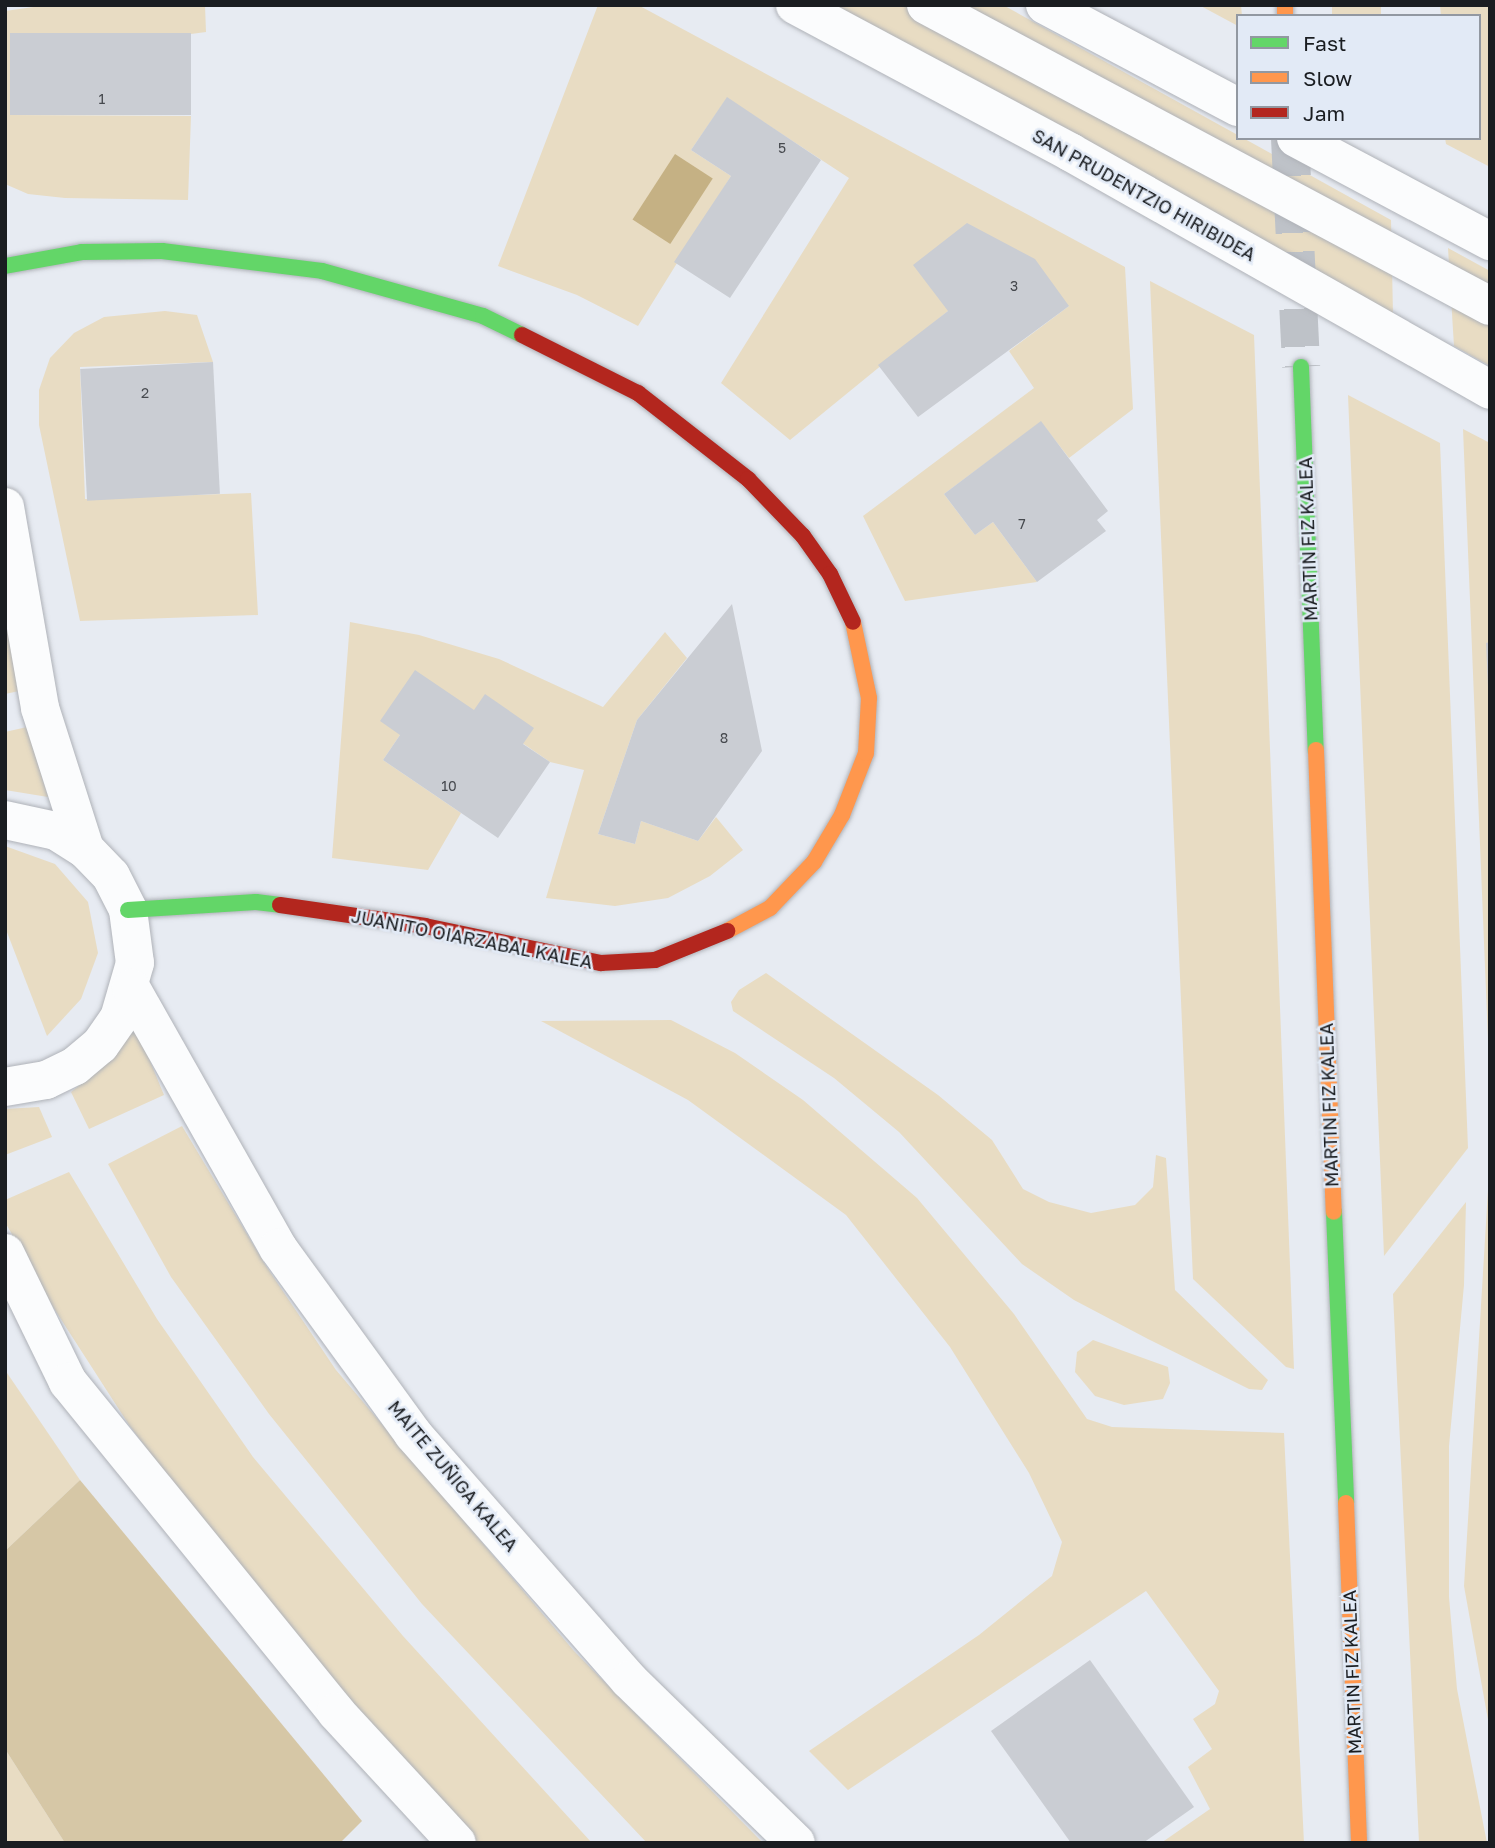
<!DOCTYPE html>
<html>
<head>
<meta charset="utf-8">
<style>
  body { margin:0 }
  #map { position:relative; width:1495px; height:1848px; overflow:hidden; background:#e7ebf2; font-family:"Golos Text",sans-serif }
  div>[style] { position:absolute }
  .green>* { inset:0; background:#e8dcc3; transform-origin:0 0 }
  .forest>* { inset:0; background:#d6c7a6 }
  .water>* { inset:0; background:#c5b184; transform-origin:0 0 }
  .building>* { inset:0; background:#cacdd3; transform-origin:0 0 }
  .primary-tunnel>* { height:38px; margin-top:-19px; transform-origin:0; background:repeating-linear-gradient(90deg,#bec2c8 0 38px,transparent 0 57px) }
  .roads { filter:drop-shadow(0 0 2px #afb2b8) drop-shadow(0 0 2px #afb2b8) }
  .street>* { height:38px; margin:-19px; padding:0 19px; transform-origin:19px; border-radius:19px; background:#fbfcfd }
  .fast>* { height:16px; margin:-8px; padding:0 8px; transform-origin:8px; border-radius:8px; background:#63d668 }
  .slow>* { height:16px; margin:-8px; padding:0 8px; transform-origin:8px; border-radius:8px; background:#ff974d }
  .jam>* { height:16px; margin:-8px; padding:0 8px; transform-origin:8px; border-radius:8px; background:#b3261e }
  span { translate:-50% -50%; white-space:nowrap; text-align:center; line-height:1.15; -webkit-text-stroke:5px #e2eaf6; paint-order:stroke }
  .number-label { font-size:14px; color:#46494e }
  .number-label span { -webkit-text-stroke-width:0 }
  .street-label { font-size:18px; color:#1a1d21 }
  .frame { position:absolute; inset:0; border:7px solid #1a1d21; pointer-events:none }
  .legend { position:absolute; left:1236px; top:14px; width:245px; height:126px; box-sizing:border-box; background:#e2eaf6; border:2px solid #9298a1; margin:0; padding:9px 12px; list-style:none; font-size:21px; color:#1a1d21 }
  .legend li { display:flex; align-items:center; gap:14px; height:35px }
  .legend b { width:35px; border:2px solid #9298a1 }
</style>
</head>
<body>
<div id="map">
  <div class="green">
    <i style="clip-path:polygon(48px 5px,205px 5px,206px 32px,191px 34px,10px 34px,11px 115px,191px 116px,188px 200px,65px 198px,28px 194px,5px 184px,5px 11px)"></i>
    <i style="clip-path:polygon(598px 5px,638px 5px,1125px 267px,1133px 409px,1069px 458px,1041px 422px,944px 494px,975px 535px,993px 522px,1037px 582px,905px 601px,863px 516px,1034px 388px,1009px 351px,1069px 306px,948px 311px,790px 440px,721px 383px,849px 178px,727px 98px,691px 150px,731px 176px,638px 326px,577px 295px,498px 266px)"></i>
    <i style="clip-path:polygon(825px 5px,1003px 5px,1391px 220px,1393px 315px)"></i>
    <i style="clip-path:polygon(1199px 5px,1241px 5px,1242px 16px,1238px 16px,1238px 26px)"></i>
    <i style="left:1332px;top:5px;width:49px;height:11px"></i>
    <i style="clip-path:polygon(1440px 5px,1490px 5px,1490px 167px,1446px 144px,1445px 138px,1479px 138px,1479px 16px,1441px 16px)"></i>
    <i style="clip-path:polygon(1448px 248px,1490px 271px,1490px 366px,1454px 346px)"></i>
    <i style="clip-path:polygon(1150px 281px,1254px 335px,1294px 1369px,1286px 1367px,1193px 1279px)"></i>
    <i style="clip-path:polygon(165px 311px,197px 315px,213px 362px,80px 367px,85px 499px,251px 493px,258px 615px,80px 621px,39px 425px,39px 390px,50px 358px,74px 333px,104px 317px)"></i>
    <i style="clip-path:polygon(1348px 395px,1440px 443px,1468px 1148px,1384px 1256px)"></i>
    <i style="clip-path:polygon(1463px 429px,1490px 443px,1490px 1089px)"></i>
    <i style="clip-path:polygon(5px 606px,24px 690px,5px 694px)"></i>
    <i style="clip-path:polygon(350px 622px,419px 635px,499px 659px,603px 707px,665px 632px,687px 658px,637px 720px,598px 834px,635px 844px,641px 821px,698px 841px,716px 817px,743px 850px,710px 876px,668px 898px,615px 906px,546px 898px,584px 770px,550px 762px,474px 710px,400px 735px,383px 760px,461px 813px,428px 870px,332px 858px)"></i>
    <i style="clip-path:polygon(27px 727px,48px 797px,5px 790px,5px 732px)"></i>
    <i style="clip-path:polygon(5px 846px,55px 864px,88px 902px,98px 953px,81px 999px,47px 1036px,5px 927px)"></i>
    <i style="clip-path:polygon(766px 973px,938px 1095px,992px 1140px,1023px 1189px,1049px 1202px,1091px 1213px,1135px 1205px,1153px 1187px,1156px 1155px,1166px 1158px,1175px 1290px,1268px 1380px,1262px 1390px,1249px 1389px,1148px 1339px,1074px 1300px,1022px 1264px,899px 1132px,834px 1078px,733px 1011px,731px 1002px,739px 990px)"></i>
    <i style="clip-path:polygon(671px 1020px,735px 1053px,803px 1100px,917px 1198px,1014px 1314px,1087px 1419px,1112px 1427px,1284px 1433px,1304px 1843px,1161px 1843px,1210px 1809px,1188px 1767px,1212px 1749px,1193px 1719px,1215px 1704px,1219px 1691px,1146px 1591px,848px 1790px,809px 1751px,979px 1635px,1052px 1576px,1062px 1542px,1029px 1473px,950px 1347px,846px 1215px,688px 1100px,541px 1021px)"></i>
    <i style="clip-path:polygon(136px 1027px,164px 1095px,89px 1129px,71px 1092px,110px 1061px)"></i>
    <i style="clip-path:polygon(39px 1107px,52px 1137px,5px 1155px,5px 1109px)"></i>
    <i style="clip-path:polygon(182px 1126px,266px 1266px,336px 1370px,574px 1651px,763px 1843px,647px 1843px,422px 1604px,269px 1414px,171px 1277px,108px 1164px)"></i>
    <i style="clip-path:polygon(1490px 1157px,1490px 1731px,1464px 1586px)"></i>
    <i style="clip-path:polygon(69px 1172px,157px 1319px,253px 1457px,403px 1636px,592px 1843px,476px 1843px,254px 1590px,129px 1425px,53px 1307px,5px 1222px,5px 1200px)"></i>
    <i style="clip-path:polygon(1466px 1202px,1464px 1285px,1449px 1446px,1449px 1597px,1457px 1689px,1487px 1843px,1419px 1843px,1393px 1294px)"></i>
    <i style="clip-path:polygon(1093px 1340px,1168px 1367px,1170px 1383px,1163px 1399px,1124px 1405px,1095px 1396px,1075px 1372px,1077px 1352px)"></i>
    <i style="clip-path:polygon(5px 1370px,80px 1480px,5px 1551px)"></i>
    <i style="clip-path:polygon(5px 1749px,65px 1843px,5px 1843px)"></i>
  </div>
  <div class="forest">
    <i style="clip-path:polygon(80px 1480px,362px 1821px,340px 1843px,65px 1843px,5px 1749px,5px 1551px)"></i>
  </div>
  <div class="water">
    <i style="left:675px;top:154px;width:45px;height:78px;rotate:33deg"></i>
  </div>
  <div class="building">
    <i style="left:10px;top:33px;width:181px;height:82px"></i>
    <i style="clip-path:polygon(727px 97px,821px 160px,730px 298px,674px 262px,731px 176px,691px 150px)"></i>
    <i style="clip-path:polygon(967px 223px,1035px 259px,1069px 306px,918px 417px,878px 365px,948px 311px,913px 265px)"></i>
    <i style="left:213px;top:362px;width:132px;height:133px;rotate:87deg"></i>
    <i style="clip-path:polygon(1041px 421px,1108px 511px,1097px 520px,1106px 531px,1037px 582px,993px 522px,975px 535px,944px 494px)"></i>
    <i style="clip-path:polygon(732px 604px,762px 751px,698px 841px,641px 821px,635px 844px,598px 834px,637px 720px)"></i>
    <i style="clip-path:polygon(1490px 642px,1490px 687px,1488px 687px,1486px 643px)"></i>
    <i style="clip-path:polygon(415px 670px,474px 710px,485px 694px,534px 728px,523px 744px,550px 762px,498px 838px,383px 760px,400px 735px,380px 721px)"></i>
    <i style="clip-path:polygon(1090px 1660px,1194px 1807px,1143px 1843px,1071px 1843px,991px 1731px)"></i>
  </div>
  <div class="primary-tunnel">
    <i style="left:1290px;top:138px;width:229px;rotate:87.2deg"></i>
  </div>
  <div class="roads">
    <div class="street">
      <i style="left:795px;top:5px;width:312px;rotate:28.1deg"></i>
      <i style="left:1070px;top:152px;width:483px;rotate:29.5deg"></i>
      <i style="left:926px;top:5px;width:639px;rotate:28.09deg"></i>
      <i style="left:1045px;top:5px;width:218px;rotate:27.9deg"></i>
      <i style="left:1296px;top:138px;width:220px;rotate:28deg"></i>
      <i style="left:5px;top:507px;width:204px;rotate:80.1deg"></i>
      <i style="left:40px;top:708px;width:148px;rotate:72.3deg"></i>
      <i style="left:5px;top:820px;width:52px;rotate:12.2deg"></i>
      <i style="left:56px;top:831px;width:34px;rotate:32deg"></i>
      <i style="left:85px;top:849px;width:37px;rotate:46deg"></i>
      <i style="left:111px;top:876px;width:38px;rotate:63deg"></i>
      <i style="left:128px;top:910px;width:53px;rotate:82.5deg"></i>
      <i style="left:135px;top:963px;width:57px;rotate:106.2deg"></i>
      <i style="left:119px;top:1018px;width:33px;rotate:125deg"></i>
      <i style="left:100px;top:1045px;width:33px;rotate:140deg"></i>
      <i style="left:75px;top:1066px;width:32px;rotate:154deg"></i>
      <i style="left:46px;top:1080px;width:42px;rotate:170.3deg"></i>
      <i style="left:131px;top:988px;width:299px;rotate:60.5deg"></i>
      <i style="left:278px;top:1248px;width:230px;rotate:54deg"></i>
      <i style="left:413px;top:1434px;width:327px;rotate:48.7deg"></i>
      <i style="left:629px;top:1680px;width:233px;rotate:44.3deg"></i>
      <i style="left:5px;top:1253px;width:144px;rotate:64deg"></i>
      <i style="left:68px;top:1382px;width:425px;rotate:50.9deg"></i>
      <i style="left:336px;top:1712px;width:178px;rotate:47.3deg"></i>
    </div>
    <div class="fast">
      <i style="left:5px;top:266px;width:78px;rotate:-10.3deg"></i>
      <i style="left:82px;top:252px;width:80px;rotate:-0.7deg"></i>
      <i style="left:162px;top:251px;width:161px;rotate:7.1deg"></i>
      <i style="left:322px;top:271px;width:167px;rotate:15.6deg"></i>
      <i style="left:483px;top:316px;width:43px;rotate:26deg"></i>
      <i style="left:1301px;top:367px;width:383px;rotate:87.8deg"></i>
      <i style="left:128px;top:910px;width:128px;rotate:-3.6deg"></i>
      <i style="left:256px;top:902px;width:24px;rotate:7deg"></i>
      <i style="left:1334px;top:1212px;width:291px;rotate:87.6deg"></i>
    </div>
    <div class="slow">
      <i style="left:1285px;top:5px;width:11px;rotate:90deg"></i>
      <i style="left:1316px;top:750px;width:462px;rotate:87.8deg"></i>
      <i style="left:727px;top:931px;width:49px;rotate:-28.1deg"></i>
      <i style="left:770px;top:908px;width:64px;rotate:-46.3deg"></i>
      <i style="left:814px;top:862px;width:55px;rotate:-59.2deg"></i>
      <i style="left:842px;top:815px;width:66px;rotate:-68.8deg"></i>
      <i style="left:866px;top:753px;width:55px;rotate:-86.9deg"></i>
      <i style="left:869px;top:698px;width:78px;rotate:-101.9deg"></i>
      <i style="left:1346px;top:1503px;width:340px;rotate:87.8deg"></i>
    </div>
    <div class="jam">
      <i style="left:522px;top:335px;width:130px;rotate:26.6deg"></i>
      <i style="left:638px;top:393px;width:140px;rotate:38deg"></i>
      <i style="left:748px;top:479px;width:79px;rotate:46deg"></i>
      <i style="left:803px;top:536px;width:47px;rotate:54.6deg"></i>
      <i style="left:830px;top:574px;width:53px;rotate:64.4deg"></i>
      <i style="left:280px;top:905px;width:147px;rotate:8.2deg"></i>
      <i style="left:425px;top:926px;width:180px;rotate:11.9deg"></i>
      <i style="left:601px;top:963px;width:54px;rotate:-3.2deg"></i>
      <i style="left:655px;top:960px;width:78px;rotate:-21.9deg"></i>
    </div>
  </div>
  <div class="number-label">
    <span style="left:102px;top:99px">1</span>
    <span style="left:782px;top:148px">5</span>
    <span style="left:1014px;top:286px">3</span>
    <span style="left:145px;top:393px">2</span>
    <span style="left:1022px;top:524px">7</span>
    <span style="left:724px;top:738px">8</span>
    <span style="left:449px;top:786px">10</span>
  </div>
  <div class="street-label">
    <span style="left:1144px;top:195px;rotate:29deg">SAN PRUDENTZIO HIRIBIDEA</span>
    <span style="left:1308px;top:539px;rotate:-92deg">MARTIN FIZ KALEA</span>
    <span style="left:472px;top:939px;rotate:11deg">JUANITO OIARZABAL KALEA</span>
    <span style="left:1329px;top:1105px;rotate:-92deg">MARTIN FIZ KALEA</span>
    <span style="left:453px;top:1476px;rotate:50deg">MAITE ZUÑIGA KALEA</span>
    <span style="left:1352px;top:1672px;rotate:-92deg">MARTIN FIZ KALEA</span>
  </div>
  <div class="frame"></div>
  <ul class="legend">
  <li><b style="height:9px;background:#63d668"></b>Fast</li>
  <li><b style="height:9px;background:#ff974d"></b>Slow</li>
  <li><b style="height:9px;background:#b3261e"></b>Jam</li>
  </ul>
</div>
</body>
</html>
